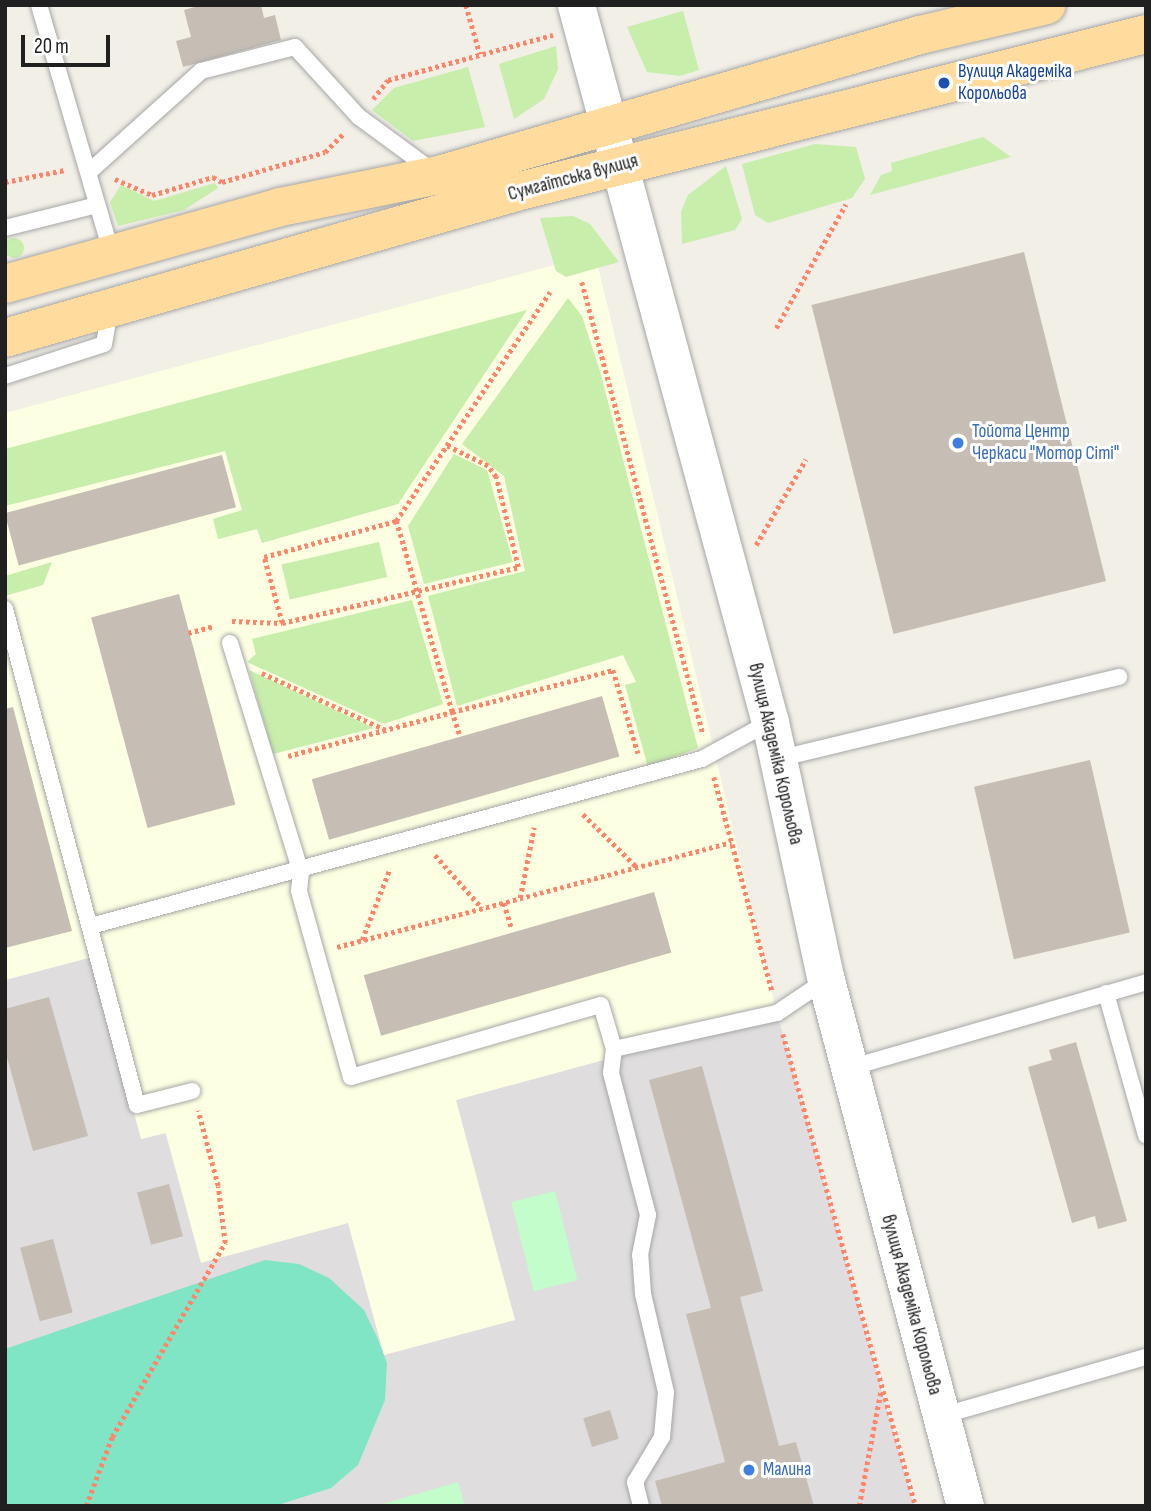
<!DOCTYPE html>
<html>
<head>
<meta charset="utf-8">
<style>
  body { margin:0 }
  #map { position:relative; width:1151px; height:1511px; overflow:hidden; background:#f1efe6; font-family:"Sofia Sans Condensed",sans-serif }
  div>[style] { position:absolute }
  .residential>* { inset:0; background:#dfdddd }
  .education>* { inset:0; background:#fdffe2 }
  .grass>* { inset:0; background:#c7eeaa; transform-origin:0 0 }
  .round { border-radius:50% }
  .park>* { inset:0; background:#c2fdcb; transform-origin:0 0 }
  .pitch>* { inset:0; background:#80e5c5 }
  .building>* { inset:0; background:#c6beb5; transform-origin:0 0 }
  .path>* { height:4.5px; margin-top:-2.25px; transform-origin:0; background:repeating-linear-gradient(90deg,#ff846a 0 3.5px,transparent 0 7px) }
  .roads { filter:drop-shadow(0 0 2px #a7a7a7) drop-shadow(0 0 2px #a7a7a7) }
  .service>* { height:16px; margin:-8px; padding:0 8px; transform-origin:8px; border-radius:8px; background:#fff }
  .tertiary>* { height:37px; margin:-18.5px; padding:0 18.5px; transform-origin:18.5px; border-radius:18.5px; background:#fff }
  .primary>* { height:38px; margin:-19px; padding:0 19px; transform-origin:19px; border-radius:19px; background:#ffdc9e }
  .dots>* { width:19px; height:19px; translate:-50% -50%; box-sizing:border-box; border:4px solid #fff; border-radius:50% }
  span { translate:-50% -50%; white-space:nowrap; text-align:center; line-height:1.15; -webkit-text-stroke:6px #fff; paint-order:stroke }
  .transit-label { font-size:19px; color:#164399 }
  .left { translate:0 -50%; text-align:left }
  .street-label { font-size:19px; color:#202020 }
  .shop-label { font-size:19px; color:#366cbe }
  .frame { position:absolute; inset:0; border:7px solid #202020; pointer-events:none }
  .scale { position:absolute; left:21px; top:35px; width:89px; height:32px; box-sizing:border-box; border:4px solid #202020; border-top:0; padding-left:9px; font-size:21px; line-height:24px; white-space:nowrap; color:#202020; -webkit-text-stroke:5px #fff; paint-order:stroke }
</style>
</head>
<body>
<div id="map">
  <div class="residential">
    <i style="clip-path:polygon(92px 957px,142px 1139px,165px 1132px,201px 1262px,348px 1223px,384px 1355px,515px 1320px,455px 1100px,777px 1013px,914px 1506px,5px 1506px,5px 980px)"></i>
  </div>
  <div class="education">
    <i style="clip-path:polygon(595px 254px,777px 1013px,456px 1100px,515px 1320px,384px 1355px,348px 1223px,201px 1263px,166px 1133px,141px 1139px,92px 957px,5px 980px,5px 413px)"></i>
  </div>
  <div class="grass">
    <i style="clip-path:polygon(683px 11px,699px 70px,680px 76px,647px 72px,627px 27px)"></i>
    <i style="clip-path:polygon(556px 46px,558px 69px,544px 99px,514px 119px,499px 64px)"></i>
    <i style="clip-path:polygon(468px 67px,485px 127px,413px 141px,372px 110px,394px 88px)"></i>
    <i style="clip-path:polygon(983px 137px,1011px 157px,870px 195px,881px 175px,892px 171px,891px 163px)"></i>
    <i style="clip-path:polygon(815px 144px,856px 147px,865px 179px,852px 198px,768px 223px,755px 215px,742px 164px)"></i>
    <i style="clip-path:polygon(726px 166px,742px 219px,735px 230px,682px 244px,681px 212px,688px 195px)"></i>
    <i style="clip-path:polygon(215px 183px,218px 188px,184px 210px,118px 226px,110px 202px,121px 185px,154px 201px)"></i>
    <i style="clip-path:polygon(573px 216px,590px 224px,619px 262px,566px 277px,556px 271px,540px 218px)"></i>
    <i class="round" style="left:4px;top:238px;width:20px;height:20px"></i>
    <i style="clip-path:polygon(568px 298px,582px 316px,600px 371px,698px 748px,648px 767px,625px 685px,636px 682px,623px 655px,457px 706px,428px 596px,525px 571px,504px 476px,462px 444px)"></i>
    <i style="clip-path:polygon(527px 310px,398px 504px,262px 543px,257px 529px,218px 539px,213px 519px,242px 510px,225px 451px,5px 506px,5px 449px)"></i>
    <i style="clip-path:polygon(454px 454px,487px 470px,513px 562px,424px 584px,408px 526px)"></i>
    <i style="left:379px;top:542px;width:36px;height:100px;rotate:77deg"></i>
    <i style="clip-path:polygon(52px 562px,43px 585px,5px 596px,5px 576px)"></i>
    <i style="clip-path:polygon(412px 600px,443px 704px,384px 724px,247px 662px,256px 654px,252px 639px)"></i>
    <i style="clip-path:polygon(249px 670px,374px 728px,273px 754px)"></i>
  </div>
  <div class="park">
    <i style="left:555px;top:1191px;width:92px;height:45px;rotate:76deg"></i>
    <i style="clip-path:polygon(458px 1482px,465px 1506px,376px 1506px)"></i>
  </div>
  <div class="pitch">
    <i style="clip-path:polygon(265px 1260px,299px 1264px,329px 1278px,364px 1310px,377px 1337px,387px 1363px,385px 1400px,358px 1465px,331px 1488px,275px 1506px,5px 1506px,5px 1349px)"></i>
  </div>
  <div class="building">
    <i style="clip-path:polygon(202px 5px,261px 5px,264px 18px,275px 15px,281px 40px,183px 67px,176px 41px,191px 37px,184px 10px)"></i>
    <i style="left:1024px;top:252px;width:339px;height:219px;rotate:76deg"></i>
    <i style="left:222px;top:455px;width:54px;height:225px;rotate:75deg"></i>
    <i style="left:179px;top:594px;width:218px;height:91px;rotate:75deg"></i>
    <i style="left:602px;top:696px;width:63px;height:302px;rotate:74deg"></i>
    <i style="clip-path:polygon(13px 707px,72px 931px,5px 948px,5px 709px)"></i>
    <i style="left:1090px;top:760px;width:177px;height:119px;rotate:77deg"></i>
    <i style="left:654px;top:892px;width:63px;height:302px;rotate:74deg"></i>
    <i style="clip-path:polygon(49px 997px,88px 1136px,33px 1151px,5px 1050px,5px 1009px)"></i>
    <i style="clip-path:polygon(1076px 1042px,1127px 1221px,1098px 1229px,1095px 1216px,1072px 1223px,1028px 1067px,1052px 1060px,1049px 1050px)"></i>
    <i style="clip-path:polygon(702px 1066px,763px 1291px,740px 1297px,779px 1446px,796px 1442px,814px 1506px,662px 1506px,655px 1481px,725px 1462px,686px 1314px,711px 1308px,649px 1080px)"></i>
    <i style="left:169px;top:1184px;width:54px;height:33px;rotate:75deg"></i>
    <i style="left:53px;top:1239px;width:76px;height:34px;rotate:75deg"></i>
    <i style="left:610px;top:1410px;width:30px;height:28px;rotate:73deg"></i>
  </div>
  <div class="path">
    <i style="left:466px;top:5px;width:51px;rotate:74.1deg"></i>
    <i style="left:373px;top:99px;width:24px;rotate:-52deg"></i>
    <i style="left:388px;top:80px;width:171px;rotate:-15.3deg"></i>
    <i style="left:115px;top:179px;width:40px;rotate:23.4deg"></i>
    <i style="left:152px;top:195px;width:64px;rotate:-16.4deg"></i>
    <i style="left:213px;top:177px;width:10px;rotate:29deg"></i>
    <i style="left:222px;top:182px;width:107px;rotate:-16.2deg"></i>
    <i style="left:325px;top:152px;width:28px;rotate:-45deg"></i>
    <i style="left:5px;top:182px;width:61px;rotate:-11.3deg"></i>
    <i style="left:582px;top:282px;width:469px;rotate:75deg"></i>
    <i style="left:776px;top:328px;width:142px;rotate:-60.6deg"></i>
    <i style="left:756px;top:545px;width:99px;rotate:-59.8deg"></i>
    <i style="left:232px;top:621px;width:50px;rotate:2.3deg"></i>
    <i style="left:282px;top:623px;width:68px;rotate:-105.3deg"></i>
    <i style="left:264px;top:557px;width:137px;rotate:-15.3deg"></i>
    <i style="left:396px;top:521px;width:276px;rotate:-56.1deg"></i>
    <i style="left:282px;top:623px;width:243px;rotate:-13.3deg"></i>
    <i style="left:518px;top:567px;width:93px;rotate:-103.7deg"></i>
    <i style="left:496px;top:477px;width:14px;rotate:-126deg"></i>
    <i style="left:488px;top:466px;width:46px;rotate:-154deg"></i>
    <i style="left:188px;top:633px;width:27px;rotate:-15deg"></i>
    <i style="left:262px;top:673px;width:136px;rotate:24.7deg"></i>
    <i style="left:459px;top:734px;width:23px;rotate:-108deg"></i>
    <i style="left:452px;top:712px;width:166px;rotate:-14.6deg"></i>
    <i style="left:613px;top:670px;width:87px;rotate:73.2deg"></i>
    <i style="left:288px;top:756px;width:170px;rotate:-15deg"></i>
    <i style="left:452px;top:712px;width:199px;rotate:-106.3deg"></i>
    <i style="left:714px;top:777px;width:222px;rotate:74.8deg"></i>
    <i style="left:583px;top:814px;width:76px;rotate:44.5deg"></i>
    <i style="left:435px;top:855px;width:71px;rotate:48.4deg"></i>
    <i style="left:520px;top:898px;width:72px;rotate:-78.8deg"></i>
    <i style="left:504px;top:903px;width:28px;rotate:73deg"></i>
    <i style="left:362px;top:940px;width:77px;rotate:-68.7deg"></i>
    <i style="left:337px;top:947px;width:408px;rotate:-14.9deg"></i>
    <i style="left:783px;top:1034px;width:490px;rotate:74.3deg"></i>
    <i style="left:86px;top:1506px;width:74px;rotate:-69.4deg"></i>
    <i style="left:112px;top:1437px;width:225px;rotate:-59.8deg"></i>
    <i style="left:225px;top:1243px;width:57px;rotate:-97deg"></i>
    <i style="left:218px;top:1186px;width:78px;rotate:-104.9deg"></i>
    <i style="left:859px;top:1506px;width:118px;rotate:-79.3deg"></i>
  </div>
  <div class="roads">
    <div class="service">
      <i style="left:39px;top:5px;width:260px;rotate:73.7deg"></i>
      <i style="left:89px;top:172px;width:151px;rotate:-42deg"></i>
      <i style="left:201px;top:71px;width:97px;rotate:-14.3deg"></i>
      <i style="left:295px;top:47px;width:95px;rotate:47.6deg"></i>
      <i style="left:359px;top:117px;width:93px;rotate:36.3deg"></i>
      <i style="left:5px;top:228px;width:95px;rotate:-14deg"></i>
      <i style="left:5px;top:376px;width:104px;rotate:-17.9deg"></i>
      <i style="left:104px;top:344px;width:35px;rotate:-80deg"></i>
      <i style="left:5px;top:609px;width:513px;rotate:75.1deg"></i>
      <i style="left:137px;top:1105px;width:57px;rotate:-14.3deg"></i>
      <i style="left:230px;top:643px;width:240px;rotate:72.8deg"></i>
      <i style="left:301px;top:872px;width:19px;rotate:96deg"></i>
      <i style="left:299px;top:891px;width:193px;rotate:74.4deg"></i>
      <i style="left:351px;top:1077px;width:260px;rotate:-16.1deg"></i>
      <i style="left:601px;top:1005px;width:46px;rotate:73.5deg"></i>
      <i style="left:777px;top:759px;width:352px;rotate:-13.5deg"></i>
      <i style="left:91px;top:926px;width:633px;rotate:-15.29deg"></i>
      <i style="left:702px;top:759px;width:77px;rotate:-28.6deg"></i>
      <i style="left:1106px;top:993px;width:148px;rotate:74.3deg"></i>
      <i style="left:849px;top:1068px;width:309px;rotate:-16.1deg"></i>
      <i style="left:941px;top:1416px;width:213px;rotate:-16.1deg"></i>
      <i style="left:641px;top:1506px;width:25px;rotate:-104deg"></i>
      <i style="left:635px;top:1482px;width:52px;rotate:-59deg"></i>
      <i style="left:662px;top:1437px;width:45px;rotate:-84.9deg"></i>
      <i style="left:666px;top:1392px;width:101px;rotate:-103.2deg"></i>
      <i style="left:643px;top:1294px;width:39px;rotate:-94deg"></i>
      <i style="left:640px;top:1255px;width:41px;rotate:-78.7deg"></i>
      <i style="left:648px;top:1215px;width:147px;rotate:-104.6deg"></i>
      <i style="left:611px;top:1073px;width:24px;rotate:-83deg"></i>
      <i style="left:614px;top:1049px;width:167px;rotate:-12.5deg"></i>
      <i style="left:777px;top:1013px;width:59px;rotate:-34deg"></i>
    </div>
    <div class="tertiary">
      <i style="left:576px;top:5px;width:743px;rotate:74.86deg"></i>
      <i style="left:770px;top:722px;width:264px;rotate:77.8deg"></i>
      <i style="left:826px;top:980px;width:544px;rotate:75.2deg"></i>
    </div>
    <div class="primary">
      <i style="left:5px;top:284px;width:286px;rotate:-15.6deg"></i>
      <i style="left:280px;top:207px;width:162px;rotate:-11.4deg"></i>
      <i style="left:439px;top:175px;width:501px;rotate:-16.23deg"></i>
      <i style="left:920px;top:35px;width:130px;rotate:-13.3deg"></i>
      <i style="left:5px;top:338px;width:536px;rotate:-15.93deg"></i>
      <i style="left:520px;top:191px;width:645px;rotate:-14.08deg"></i>
    </div>
  </div>
  <div class="dots">
    <i style="left:944px;top:83px;background:#1a4fb4"></i>
    <i style="left:958px;top:443px;background:#3f7fe0"></i>
    <i style="left:749px;top:1470px;background:#3f7fe0"></i>
  </div>
  <div class="transit-label">
    <span class="left" style="left:958px;top:83px">Вулиця Академіка<br>Корольова</span>
  </div>
  <div class="street-label">
    <span style="left:573px;top:178px;rotate:-15deg">Сумгаїтська вулиця</span>
    <span style="left:775px;top:754px;rotate:77deg">вулиця Академіка Корольова</span>
    <span style="left:911px;top:1305px;rotate:75deg">вулиця Академіка Корольова</span>
  </div>
  <div class="shop-label">
    <span class="left" style="left:972px;top:443px">Тойота Центр<br>Черкаси "Мотор Сіті"</span>
    <span class="left" style="left:763px;top:1470px">Малина</span>
  </div>
  <div class="frame"></div>
  <div class="scale">20 m</div>
</div>
</body>
</html>
